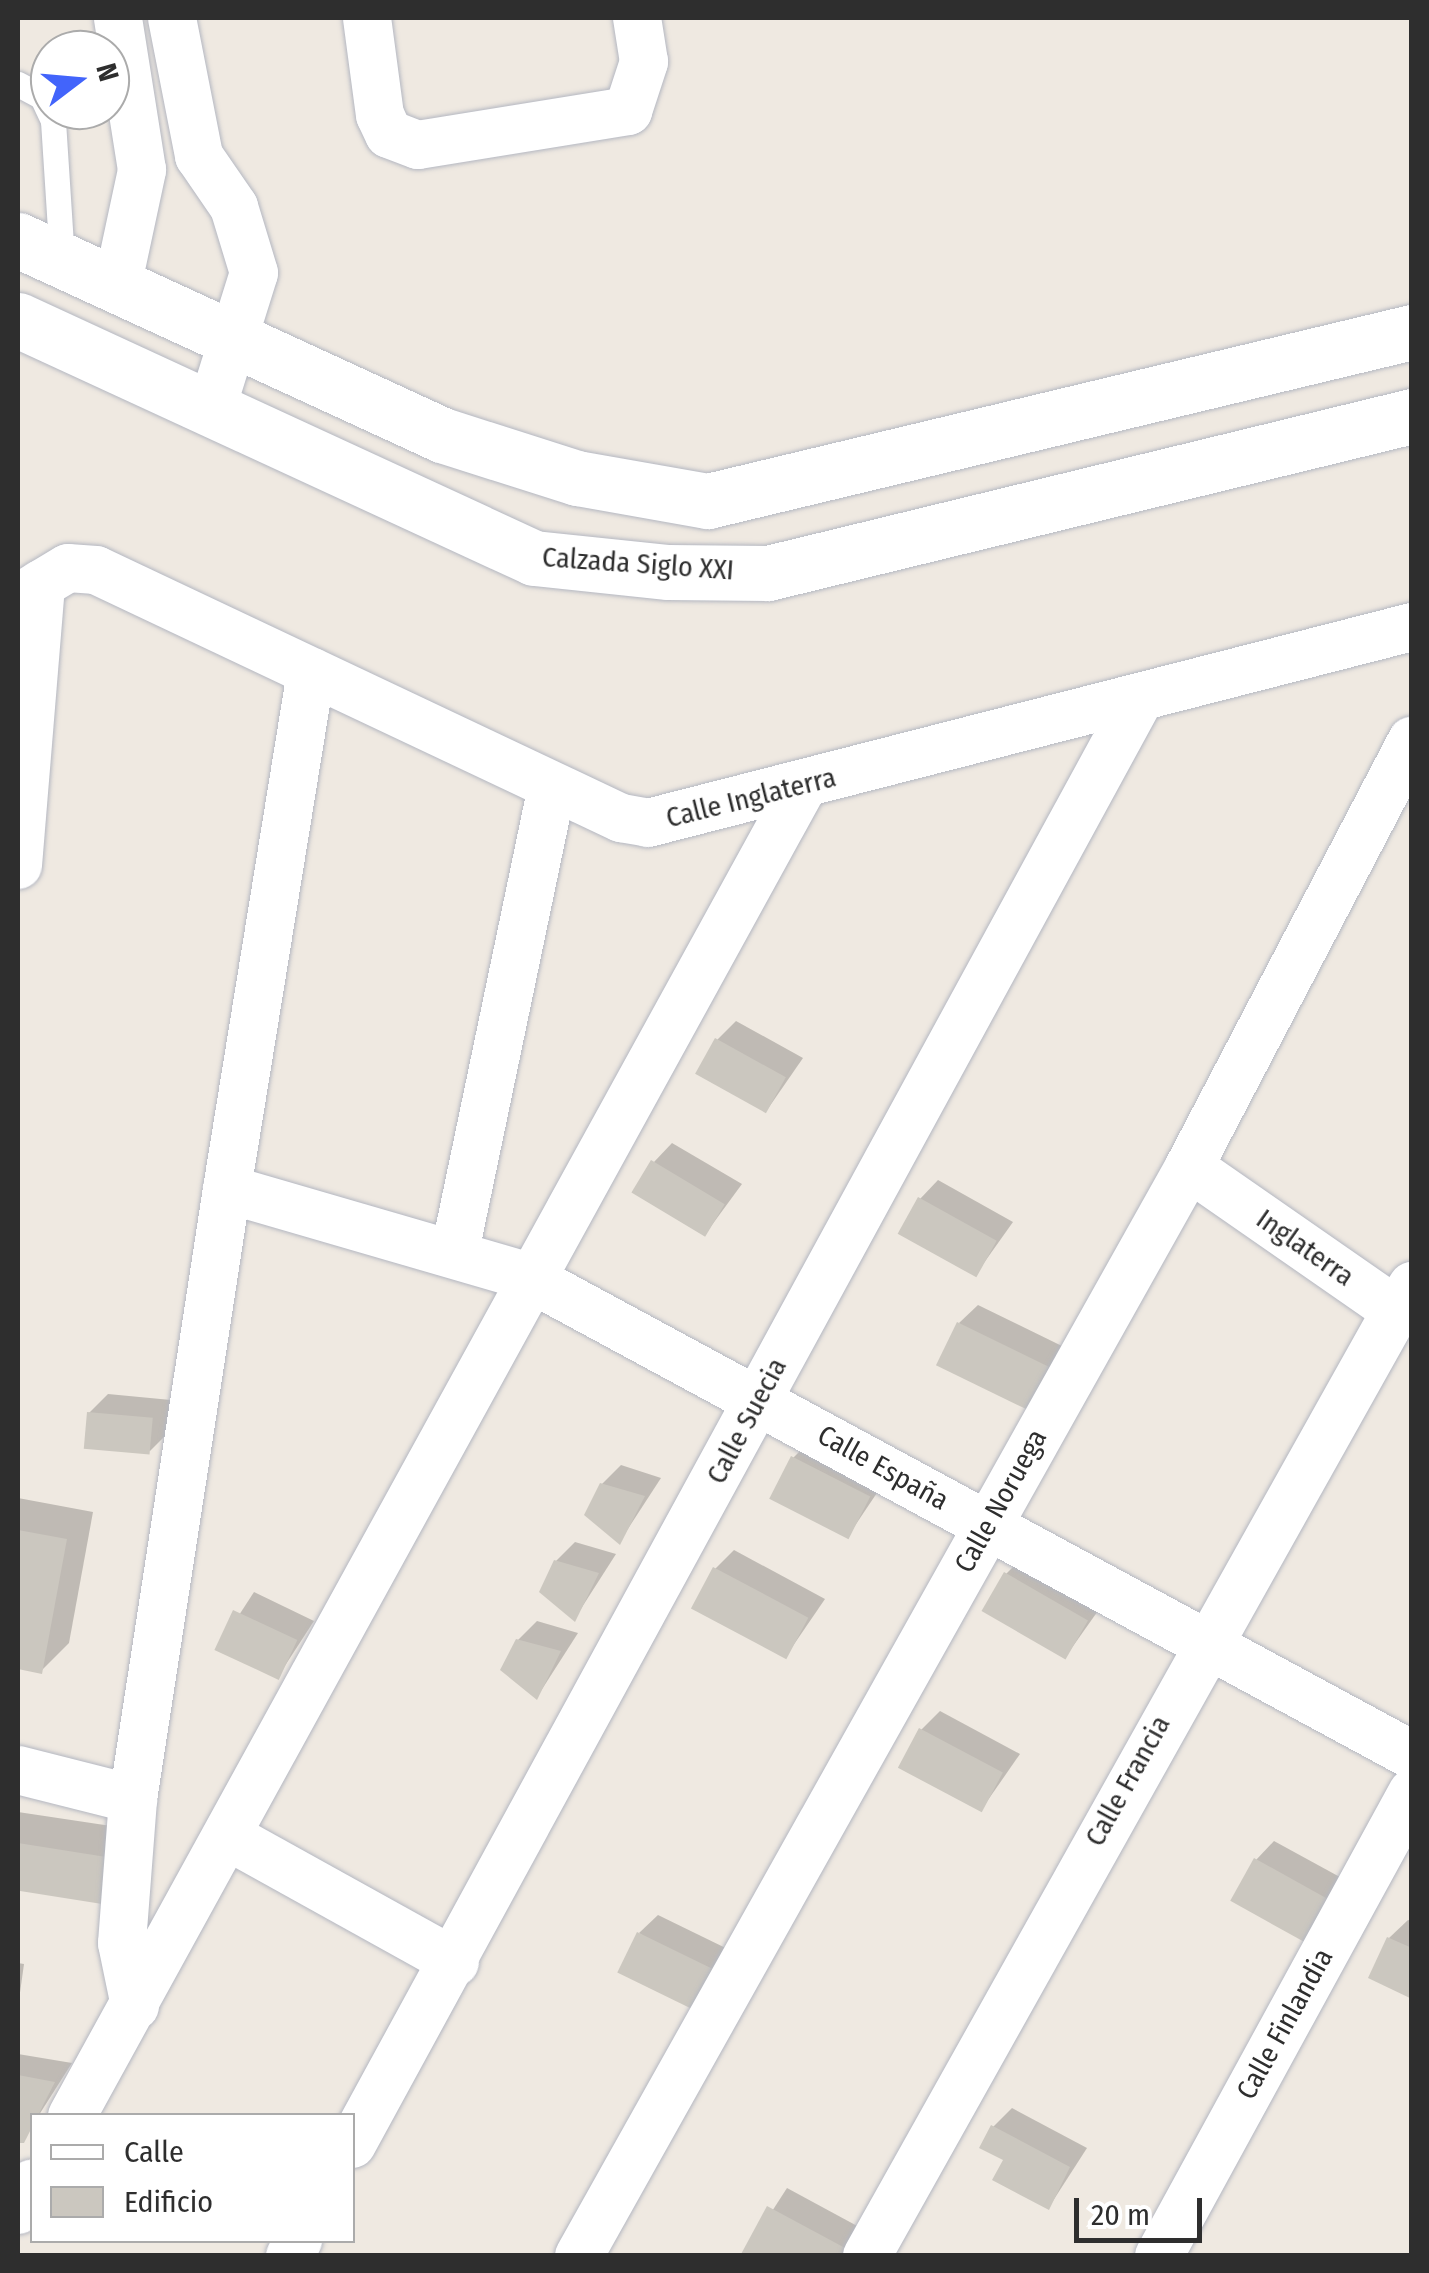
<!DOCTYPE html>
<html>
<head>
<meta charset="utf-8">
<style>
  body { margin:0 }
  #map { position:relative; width:1429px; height:2273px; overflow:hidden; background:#efe9e1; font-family:"Fira Sans Condensed",sans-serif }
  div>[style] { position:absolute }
  .shadow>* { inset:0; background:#0003 }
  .building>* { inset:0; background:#cbc7bf; transform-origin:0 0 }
  .roads { filter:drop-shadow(0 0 2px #b4b7c1) drop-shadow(0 0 2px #b4b7c1) }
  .service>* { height:25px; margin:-12.5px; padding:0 12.5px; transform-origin:12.5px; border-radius:12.5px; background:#fff }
  .minor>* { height:48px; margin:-24px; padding:0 24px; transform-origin:24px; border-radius:24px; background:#fff }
  .secondary>* { height:55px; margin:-27.5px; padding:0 27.5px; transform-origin:27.5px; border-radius:27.5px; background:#fff }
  span { translate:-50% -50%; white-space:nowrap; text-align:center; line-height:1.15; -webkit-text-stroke:8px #fff; paint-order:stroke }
  .street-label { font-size:28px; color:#2e2e2e }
  .frame { position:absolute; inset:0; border:20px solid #2e2e2e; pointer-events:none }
  .legend { position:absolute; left:30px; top:2113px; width:325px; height:130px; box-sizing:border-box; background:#fff; border:2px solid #ababab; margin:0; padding:12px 18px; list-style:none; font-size:30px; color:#2e2e2e }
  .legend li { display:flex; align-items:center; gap:20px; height:50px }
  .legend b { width:50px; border:2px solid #ababab }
  .north { position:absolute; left:30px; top:30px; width:100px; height:100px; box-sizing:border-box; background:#fff; border:2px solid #ababab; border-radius:50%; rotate:74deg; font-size:28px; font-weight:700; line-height:40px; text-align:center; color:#2e2e2e }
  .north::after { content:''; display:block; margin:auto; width:35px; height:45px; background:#4264fb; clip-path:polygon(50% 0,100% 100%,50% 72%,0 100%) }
  .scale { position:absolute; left:1074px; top:2198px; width:128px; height:45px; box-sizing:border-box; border:5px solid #2e2e2e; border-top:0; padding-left:12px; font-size:30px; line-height:35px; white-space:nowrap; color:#2e2e2e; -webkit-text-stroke:8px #fff; paint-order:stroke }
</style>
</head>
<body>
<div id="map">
  <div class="shadow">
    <i style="clip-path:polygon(736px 1021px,803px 1058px,767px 1110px,717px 1040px)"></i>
    <i style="clip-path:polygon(672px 1143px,742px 1184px,706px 1233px,654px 1162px)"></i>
    <i style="clip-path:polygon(938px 1180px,1013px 1222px,976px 1274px,920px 1199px)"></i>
    <i style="clip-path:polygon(978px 1305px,1064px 1347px,1025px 1408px,959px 1323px)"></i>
    <i style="clip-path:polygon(108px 1394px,171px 1400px,168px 1433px,150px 1451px,89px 1413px)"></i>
    <i style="clip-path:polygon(812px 1439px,887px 1478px,848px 1536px,793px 1458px)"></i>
    <i style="clip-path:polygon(621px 1465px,661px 1478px,620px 1541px,602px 1484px)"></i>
    <i style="clip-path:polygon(18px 1498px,93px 1512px,69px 1643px,41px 1671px,18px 1667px)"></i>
    <i style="clip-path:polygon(575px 1542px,616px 1554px,575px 1618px,556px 1561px)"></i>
    <i style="clip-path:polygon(734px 1550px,825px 1599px,786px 1656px,715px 1569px)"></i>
    <i style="clip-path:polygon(1025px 1555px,1105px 1601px,1066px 1656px,1006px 1574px)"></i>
    <i style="clip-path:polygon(254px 1592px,314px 1621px,277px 1678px,217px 1649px)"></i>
    <i style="clip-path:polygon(537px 1621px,578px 1633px,537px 1697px,518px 1640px)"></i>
    <i style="clip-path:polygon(940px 1711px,1020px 1754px,981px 1810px,921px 1730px)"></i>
    <i style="clip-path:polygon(18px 1812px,151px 1832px,116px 1902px,18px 1887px)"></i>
    <i style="clip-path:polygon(1274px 1841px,1349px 1882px,1310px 1940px,1256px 1860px)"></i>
    <i style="clip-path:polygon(658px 1915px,742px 1956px,724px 1994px,639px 1933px)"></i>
    <i style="clip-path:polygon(1408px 1920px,1412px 1921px,1412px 1996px,1389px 1938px)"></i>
    <i style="clip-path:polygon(18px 1963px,24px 1964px,18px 2007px)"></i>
    <i style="clip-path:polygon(18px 2054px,72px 2063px,23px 2140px,18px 2140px)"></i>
    <i style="clip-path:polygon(1012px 2108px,1087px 2148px,1049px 2207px,1006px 2159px,993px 2127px)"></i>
    <i style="clip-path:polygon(787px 2188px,872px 2234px,861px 2256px,743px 2256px)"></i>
  </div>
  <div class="building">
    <i style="left:715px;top:1038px;width:81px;height:41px;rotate:29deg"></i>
    <i style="left:651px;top:1160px;width:86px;height:38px;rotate:31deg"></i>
    <i style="left:918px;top:1197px;width:90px;height:42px;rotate:29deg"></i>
    <i style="left:957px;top:1322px;width:102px;height:48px;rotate:26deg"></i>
    <i style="left:87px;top:1412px;width:66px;height:37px;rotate:5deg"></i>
    <i style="left:791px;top:1456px;width:89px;height:48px;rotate:27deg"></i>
    <i style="clip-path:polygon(600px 1483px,645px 1496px,620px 1545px,584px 1515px)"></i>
    <i style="clip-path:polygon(18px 1530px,67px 1539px,42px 1674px,18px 1669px)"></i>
    <i style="clip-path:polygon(554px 1560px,599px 1573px,575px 1622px,539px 1592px)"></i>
    <i style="left:713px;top:1567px;width:108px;height:47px;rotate:28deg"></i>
    <i style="left:1004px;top:1572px;width:97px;height:45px;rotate:30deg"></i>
    <i style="left:233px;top:1610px;width:71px;height:44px;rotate:25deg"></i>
    <i style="clip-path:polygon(516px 1639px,561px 1651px,537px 1700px,500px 1670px)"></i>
    <i style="left:919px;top:1728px;width:95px;height:45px;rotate:28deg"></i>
    <i style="left:18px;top:1843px;width:107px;height:47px;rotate:9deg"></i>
    <i style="left:1254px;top:1858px;width:90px;height:49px;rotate:29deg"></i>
    <i style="left:637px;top:1932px;width:98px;height:45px;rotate:26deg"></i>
    <i style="clip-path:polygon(1387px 1937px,1412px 1948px,1412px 1999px,1368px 1978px)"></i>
    <i style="clip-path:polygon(18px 2075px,55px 2082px,24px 2143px,18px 2143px)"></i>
    <i style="clip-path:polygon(991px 2125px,1070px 2167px,1049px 2210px,992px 2180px,1003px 2160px,979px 2148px)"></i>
    <i style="clip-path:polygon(767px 2206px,860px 2256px,740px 2256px)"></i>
  </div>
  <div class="roads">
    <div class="service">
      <i style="left:18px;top:84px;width:27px;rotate:28deg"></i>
      <i style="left:42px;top:97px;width:26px;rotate:65deg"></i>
      <i style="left:53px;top:121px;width:141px;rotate:86.3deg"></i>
    </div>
    <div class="minor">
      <i style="left:172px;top:18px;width:141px;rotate:78.9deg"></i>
      <i style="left:199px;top:156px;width:62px;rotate:55.5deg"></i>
      <i style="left:234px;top:207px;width:69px;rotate:73.1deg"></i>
      <i style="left:254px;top:273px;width:144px;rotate:107.4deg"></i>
      <i style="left:367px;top:18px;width:98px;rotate:82.4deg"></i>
      <i style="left:380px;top:115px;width:21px;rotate:65deg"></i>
      <i style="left:389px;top:134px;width:31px;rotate:21deg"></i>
      <i style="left:418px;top:145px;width:213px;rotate:-9.2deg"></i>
      <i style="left:628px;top:111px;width:52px;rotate:-71.9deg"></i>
      <i style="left:644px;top:62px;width:45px;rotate:-99deg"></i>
      <i style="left:117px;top:287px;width:120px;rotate:-77.9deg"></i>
      <i style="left:142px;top:170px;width:154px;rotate:-99deg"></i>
      <i style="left:18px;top:598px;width:58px;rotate:-31deg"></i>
      <i style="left:68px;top:568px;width:28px;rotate:4deg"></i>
      <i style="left:96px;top:570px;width:581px;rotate:25.29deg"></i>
      <i style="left:621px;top:818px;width:27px;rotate:10deg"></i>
      <i style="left:648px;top:823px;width:789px;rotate:-14.39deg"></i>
      <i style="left:18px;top:865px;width:282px;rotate:-85.3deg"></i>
      <i style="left:1189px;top:1167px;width:252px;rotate:34.8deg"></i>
      <i style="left:1396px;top:1311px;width:30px;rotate:-57deg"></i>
      <i style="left:227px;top:1189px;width:524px;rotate:-80.77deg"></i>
      <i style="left:455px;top:1251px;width:474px;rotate:-78.2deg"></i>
      <i style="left:18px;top:1770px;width:119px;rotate:14.2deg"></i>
      <i style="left:231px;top:1838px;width:256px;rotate:29deg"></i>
      <i style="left:135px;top:2006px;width:64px;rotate:-101.7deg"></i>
      <i style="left:122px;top:1943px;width:144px;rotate:-85.6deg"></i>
      <i style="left:133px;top:1799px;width:617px;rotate:-81.24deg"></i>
      <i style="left:227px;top:1189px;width:311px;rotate:16.2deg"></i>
      <i style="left:526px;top:1276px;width:1007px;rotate:28.4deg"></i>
      <i style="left:72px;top:2116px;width:1518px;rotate:-61.21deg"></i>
      <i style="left:352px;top:2144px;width:1647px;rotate:-61.41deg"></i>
      <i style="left:18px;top:2210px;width:30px;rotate:-62deg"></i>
      <i style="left:290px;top:2256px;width:18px;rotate:-63deg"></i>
      <i style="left:579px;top:2256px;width:1248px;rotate:-60.74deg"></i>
      <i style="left:1189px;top:1167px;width:481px;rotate:-62.4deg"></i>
      <i style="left:867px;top:2256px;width:1083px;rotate:-60.76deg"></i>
      <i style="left:1159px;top:2256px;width:528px;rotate:-61.35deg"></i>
    </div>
    <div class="secondary">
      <i style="left:18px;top:240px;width:467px;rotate:24.7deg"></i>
      <i style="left:442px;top:435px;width:142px;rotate:17.7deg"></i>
      <i style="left:577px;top:478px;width:133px;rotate:10deg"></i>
      <i style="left:708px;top:501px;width:724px;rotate:-13.5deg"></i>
      <i style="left:18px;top:320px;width:568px;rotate:24.76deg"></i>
      <i style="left:534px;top:558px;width:135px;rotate:6deg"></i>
      <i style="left:668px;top:572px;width:100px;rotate:0.6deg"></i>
      <i style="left:768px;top:573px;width:663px;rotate:-13.7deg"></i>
    </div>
  </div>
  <div class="street-label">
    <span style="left:638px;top:564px;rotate:4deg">Calzada Siglo XXI</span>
    <span style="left:751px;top:798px;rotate:-14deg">Calle Inglaterra</span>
    <span style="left:1305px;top:1248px;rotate:35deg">Inglaterra</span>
    <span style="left:747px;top:1421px;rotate:-62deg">Calle Suecia</span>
    <span style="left:883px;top:1468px;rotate:29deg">Calle España</span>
    <span style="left:1001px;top:1501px;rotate:-61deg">Calle Noruega</span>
    <span style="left:1128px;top:1781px;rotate:-61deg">Calle Francia</span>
    <span style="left:1285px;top:2024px;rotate:-61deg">Calle Finlandia</span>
  </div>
  <div class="frame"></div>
  <ul class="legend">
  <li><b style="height:12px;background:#fff"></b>Calle</li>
  <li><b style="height:28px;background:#cbc7bf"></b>Edificio</li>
  </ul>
  <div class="north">N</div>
  <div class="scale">20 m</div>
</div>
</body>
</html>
